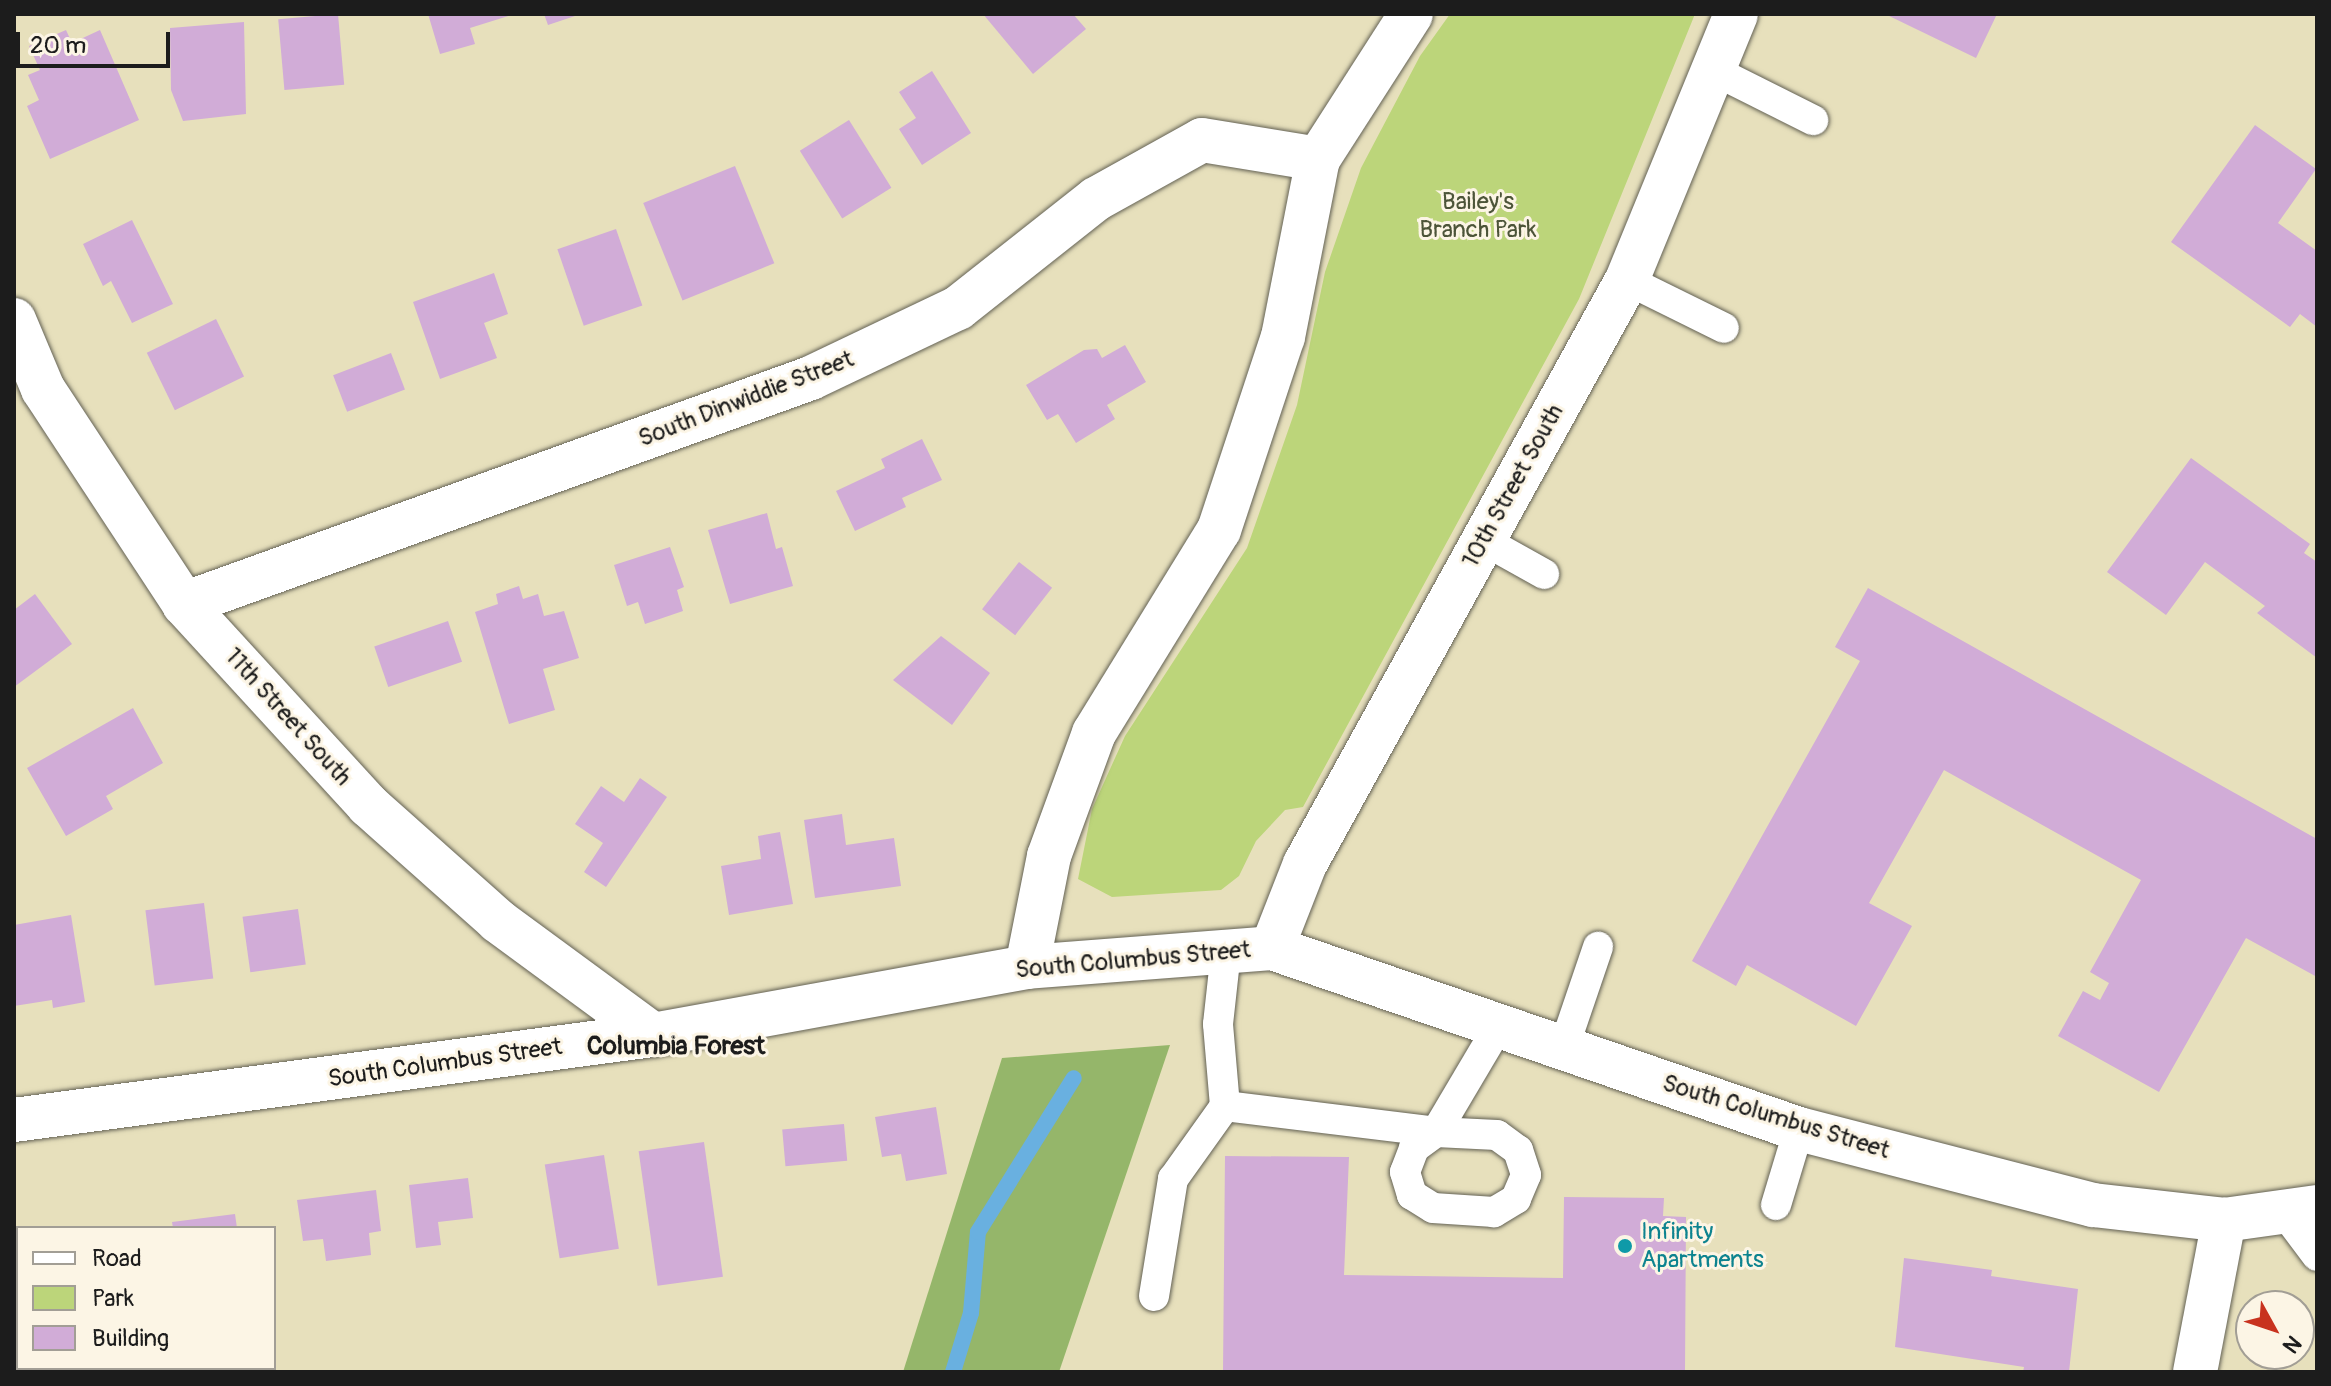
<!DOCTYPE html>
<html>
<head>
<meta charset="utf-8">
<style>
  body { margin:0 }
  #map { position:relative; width:2331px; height:1386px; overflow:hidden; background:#e7e0bc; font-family:Pangolin,sans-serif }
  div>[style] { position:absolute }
  .green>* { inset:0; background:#bcd57a }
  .forest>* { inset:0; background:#95b66a }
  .stream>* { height:16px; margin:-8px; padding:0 8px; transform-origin:8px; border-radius:8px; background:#69b0e0 }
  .building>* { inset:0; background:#d1acd7; transform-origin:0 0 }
  .roads { filter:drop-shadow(0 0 2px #636154) drop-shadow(0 0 2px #636154) }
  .service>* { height:30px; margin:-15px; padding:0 15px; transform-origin:15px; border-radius:15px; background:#fff }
  .minor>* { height:44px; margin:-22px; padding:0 22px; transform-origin:22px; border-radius:22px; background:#fff }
  .tertiary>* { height:44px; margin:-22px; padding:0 22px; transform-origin:22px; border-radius:22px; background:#fff }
  .dots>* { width:22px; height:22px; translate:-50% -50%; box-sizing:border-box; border:4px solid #fcf5e5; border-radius:50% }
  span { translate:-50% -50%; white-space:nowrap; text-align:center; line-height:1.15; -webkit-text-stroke:6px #fcf5e5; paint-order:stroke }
  .park-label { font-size:24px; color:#4c5438 }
  .street-label { font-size:24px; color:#1c1c1c }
  .culture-label { font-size:24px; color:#0d838f }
  .left { translate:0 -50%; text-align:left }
  .neighbourhood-label { font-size:26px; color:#1c1c1c; font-weight:700 }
  .frame { position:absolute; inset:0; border:16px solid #1c1c1c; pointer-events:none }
  .legend { position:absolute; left:16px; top:1226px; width:260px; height:144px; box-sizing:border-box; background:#fcf5e5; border:2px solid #a29e95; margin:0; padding:10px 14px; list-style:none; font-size:24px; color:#1c1c1c }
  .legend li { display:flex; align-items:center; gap:16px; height:40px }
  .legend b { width:40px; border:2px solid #a29e95 }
  .north { position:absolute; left:2235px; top:1290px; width:80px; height:80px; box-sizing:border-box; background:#fcf5e5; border:2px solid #a29e95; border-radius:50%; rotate:130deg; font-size:22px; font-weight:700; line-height:32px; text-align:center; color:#1c1c1c }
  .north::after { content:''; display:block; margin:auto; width:28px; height:36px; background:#c8321e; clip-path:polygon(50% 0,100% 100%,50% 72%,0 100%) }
  .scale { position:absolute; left:16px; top:32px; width:154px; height:36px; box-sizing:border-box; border:4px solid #1c1c1c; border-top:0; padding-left:10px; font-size:24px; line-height:28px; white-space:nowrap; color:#1c1c1c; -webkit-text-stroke:6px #fcf5e5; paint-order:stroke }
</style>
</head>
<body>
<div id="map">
  <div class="green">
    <i style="clip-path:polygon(1450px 14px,1695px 14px,1579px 299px,1303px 807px,1285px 810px,1256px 841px,1239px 876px,1221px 890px,1112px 897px,1078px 879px,1092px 809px,1125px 736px,1247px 548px,1297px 405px,1325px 272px,1361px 168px,1420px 56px)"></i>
  </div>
  <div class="forest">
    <i style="clip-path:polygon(1170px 1045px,1059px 1372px,903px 1372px,1002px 1058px)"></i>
  </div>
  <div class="stream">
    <i style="left:953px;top:1372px;width:62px;rotate:-73deg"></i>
    <i style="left:971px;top:1313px;width:81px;rotate:-85.1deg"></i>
    <i style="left:978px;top:1232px;width:181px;rotate:-58.1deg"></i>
  </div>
  <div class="building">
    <i style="left:338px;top:14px;width:71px;height:60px;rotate:85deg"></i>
    <i style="clip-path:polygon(428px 14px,511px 14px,512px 15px,470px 28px,475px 44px,440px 54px)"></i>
    <i style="clip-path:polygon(544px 14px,578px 14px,578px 15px,548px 25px)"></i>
    <i style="clip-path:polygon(983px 14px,1073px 14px,1086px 29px,1033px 74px)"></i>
    <i style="clip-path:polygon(1885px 14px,1997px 14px,1976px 58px)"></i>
    <i style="clip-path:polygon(244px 22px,246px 114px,183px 121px,171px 90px,170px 28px)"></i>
    <i style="clip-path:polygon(66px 30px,72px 43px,100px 30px,139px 120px,50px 159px,27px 106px,39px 100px,28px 75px,40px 70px,29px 46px)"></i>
    <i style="clip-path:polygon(932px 71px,971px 133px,922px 165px,899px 129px,916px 118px,899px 92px)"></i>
    <i style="left:849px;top:120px;width:80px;height:58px;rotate:58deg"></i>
    <i style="clip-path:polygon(2255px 125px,2316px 169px,2278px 223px,2317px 251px,2317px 327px,2300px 314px,2290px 327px,2171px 242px)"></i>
    <i style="left:735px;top:166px;width:105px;height:99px;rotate:68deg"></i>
    <i style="clip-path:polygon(132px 220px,173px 304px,132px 323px,111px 281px,103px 286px,83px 244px)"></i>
    <i style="left:616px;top:229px;width:81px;height:62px;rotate:71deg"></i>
    <i style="clip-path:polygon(494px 273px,508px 314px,484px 323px,497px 358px,440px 379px,413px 302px)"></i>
    <i style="left:216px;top:319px;width:64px;height:77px;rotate:64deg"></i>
    <i style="clip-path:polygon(1125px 345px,1146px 382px,1107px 405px,1115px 419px,1076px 443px,1058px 414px,1047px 420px,1026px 385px,1084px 350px,1097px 349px,1102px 358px)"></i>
    <i style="left:391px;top:353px;width:39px;height:62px;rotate:69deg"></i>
    <i style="clip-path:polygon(922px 439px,942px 480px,902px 498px,906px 507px,855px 531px,836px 491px,885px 468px,881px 459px)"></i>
    <i style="clip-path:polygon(2191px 458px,2310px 544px,2304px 553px,2317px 562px,2317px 658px,2257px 613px,2265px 606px,2205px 562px,2166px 615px,2107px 572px)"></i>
    <i style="clip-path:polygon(767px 513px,776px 549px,782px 547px,793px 586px,730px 604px,708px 530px)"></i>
    <i style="clip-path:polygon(670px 547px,684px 587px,677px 590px,683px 611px,645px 624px,638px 602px,627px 606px,614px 565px)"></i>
    <i style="left:1019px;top:562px;width:42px;height:60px;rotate:38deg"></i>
    <i style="clip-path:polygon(519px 586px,523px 599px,538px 594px,544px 616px,564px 611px,579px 658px,543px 669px,555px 710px,509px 724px,475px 612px,498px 604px,496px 594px)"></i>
    <i style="clip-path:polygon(1868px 588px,2317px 839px,2317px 977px,2246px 938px,2159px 1092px,2058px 1036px,2083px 991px,2100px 1000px,2109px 983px,2090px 972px,2141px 880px,1944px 770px,1869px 903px,1912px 926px,1856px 1026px,1747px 965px,1736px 986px,1692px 961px,1860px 661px,1835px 647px)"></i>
    <i style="clip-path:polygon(35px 594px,72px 644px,14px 687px,14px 610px)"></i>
    <i style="left:448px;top:621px;width:43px;height:78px;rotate:71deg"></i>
    <i style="clip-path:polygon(941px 636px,990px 673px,952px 725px,893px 680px)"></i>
    <i style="clip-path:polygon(133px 708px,163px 763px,106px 796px,113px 809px,66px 836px,27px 768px)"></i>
    <i style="clip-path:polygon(640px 778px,667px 797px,606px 887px,584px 872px,603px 843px,575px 824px,601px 786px,624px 802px)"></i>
    <i style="clip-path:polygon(842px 814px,846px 845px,894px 838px,901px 886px,815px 898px,804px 820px)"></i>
    <i style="clip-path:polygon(780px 832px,793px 904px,729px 915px,721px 866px,761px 859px,758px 836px)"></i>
    <i style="left:204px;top:903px;width:76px;height:59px;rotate:83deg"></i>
    <i style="left:298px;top:909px;width:56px;height:56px;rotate:82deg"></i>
    <i style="clip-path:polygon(71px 915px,85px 1002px,53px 1008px,52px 1000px,14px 1006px,14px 925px)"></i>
    <i style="clip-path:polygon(936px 1107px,947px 1174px,906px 1181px,901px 1154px,882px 1157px,875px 1117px)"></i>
    <i style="left:844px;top:1124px;width:37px;height:62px;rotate:85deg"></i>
    <i style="left:704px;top:1142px;width:136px;height:66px;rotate:82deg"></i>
    <i style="left:604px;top:1155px;width:95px;height:60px;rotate:81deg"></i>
    <i style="clip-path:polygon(1225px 1156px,1349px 1157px,1344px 1275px,1563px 1278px,1564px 1197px,1664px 1198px,1663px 1216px,1686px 1217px,1685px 1372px,1223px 1372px)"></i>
    <i style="clip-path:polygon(468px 1178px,473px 1218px,438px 1222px,441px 1245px,416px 1248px,409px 1185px)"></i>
    <i style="clip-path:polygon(376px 1190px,381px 1231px,369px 1233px,371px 1255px,326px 1261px,323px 1239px,303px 1241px,297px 1200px)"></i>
    <i style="clip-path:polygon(235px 1214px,237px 1228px,173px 1228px,172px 1222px)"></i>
    <i style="clip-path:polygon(1904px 1258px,1992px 1270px,1991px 1276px,2078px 1289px,2069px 1372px,2023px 1372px,2024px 1367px,1895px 1347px)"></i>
  </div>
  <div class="roads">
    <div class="service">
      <i style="left:1715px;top:71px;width:110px;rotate:26.6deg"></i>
      <i style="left:1627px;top:280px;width:108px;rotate:26.3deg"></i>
      <i style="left:1483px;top:540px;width:70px;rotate:29.1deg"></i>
      <i style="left:1564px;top:1047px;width:106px;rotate:-71.2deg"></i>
      <i style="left:1225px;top:1106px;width:82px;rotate:-94.9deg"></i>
      <i style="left:1218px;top:1024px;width:72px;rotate:-83.7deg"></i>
      <i style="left:1776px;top:1205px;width:79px;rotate:-73.2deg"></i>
      <i style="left:2284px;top:1212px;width:55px;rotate:53.1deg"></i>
      <i style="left:1154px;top:1296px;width:119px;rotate:-80.8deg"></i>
      <i style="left:1173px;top:1179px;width:90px;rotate:-54.5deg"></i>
      <i style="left:1225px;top:1106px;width:213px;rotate:7deg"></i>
      <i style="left:1436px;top:1132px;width:61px;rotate:2.8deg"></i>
      <i style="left:1497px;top:1135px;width:26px;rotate:36deg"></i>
      <i style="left:1518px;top:1150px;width:26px;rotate:72deg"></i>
      <i style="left:1526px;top:1175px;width:26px;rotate:113deg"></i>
      <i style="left:1516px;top:1199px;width:26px;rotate:149deg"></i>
      <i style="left:1494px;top:1212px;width:61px;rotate:-176.2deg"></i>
      <i style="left:1433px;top:1208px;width:25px;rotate:-148deg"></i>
      <i style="left:1412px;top:1195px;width:24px;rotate:-107deg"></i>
      <i style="left:1405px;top:1172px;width:26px;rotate:-69deg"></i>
      <i style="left:1414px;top:1148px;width:27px;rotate:-36deg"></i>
      <i style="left:1436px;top:1132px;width:122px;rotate:-59.4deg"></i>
    </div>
    <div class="minor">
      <i style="left:14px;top:320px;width:75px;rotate:67.2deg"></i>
      <i style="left:43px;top:389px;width:257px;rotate:56.7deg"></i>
      <i style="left:184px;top:604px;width:273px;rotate:47.5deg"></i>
      <i style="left:368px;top:805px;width:174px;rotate:41.7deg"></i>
      <i style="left:498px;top:921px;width:192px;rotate:36.3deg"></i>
      <i style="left:184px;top:604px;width:666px;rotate:-19.82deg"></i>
      <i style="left:811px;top:378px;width:163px;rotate:-25.5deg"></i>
      <i style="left:958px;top:308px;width:176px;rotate:-38.3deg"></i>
      <i style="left:1096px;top:199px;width:121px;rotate:-29.1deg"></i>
      <i style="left:1202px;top:140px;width:118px;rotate:9.3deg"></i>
      <i style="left:1272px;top:948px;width:90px;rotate:-68.6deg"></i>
      <i style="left:1305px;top:864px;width:667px;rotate:-61.13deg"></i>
      <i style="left:1627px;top:280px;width:287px;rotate:-67.7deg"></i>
      <i style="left:1027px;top:967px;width:113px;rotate:-78.8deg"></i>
      <i style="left:1049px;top:856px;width:131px;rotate:-69.9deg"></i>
      <i style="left:1094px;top:733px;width:238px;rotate:-58.4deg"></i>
      <i style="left:1219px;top:530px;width:203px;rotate:-71.7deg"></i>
      <i style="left:1283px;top:337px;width:181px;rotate:-78.9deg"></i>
      <i style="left:1318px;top:159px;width:172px;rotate:-57.3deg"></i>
      <i style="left:2195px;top:1372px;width:155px;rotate:-79.2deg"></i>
    </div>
    <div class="tertiary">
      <i style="left:14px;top:1120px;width:645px;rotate:-7.58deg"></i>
      <i style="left:653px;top:1035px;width:380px;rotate:-10.3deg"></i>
      <i style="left:1027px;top:967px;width:246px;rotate:-4.4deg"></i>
      <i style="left:1272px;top:948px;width:557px;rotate:18.96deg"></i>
      <i style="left:1799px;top:1129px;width:304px;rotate:14.5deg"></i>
      <i style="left:2093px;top:1205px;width:132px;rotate:6.5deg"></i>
      <i style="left:2224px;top:1220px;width:94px;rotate:-8deg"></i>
    </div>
  </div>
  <div class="dots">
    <i style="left:1625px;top:1246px;background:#0f9aa8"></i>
  </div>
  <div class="park-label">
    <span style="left:1478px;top:216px">Bailey's<br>Branch Park</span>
  </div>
  <div class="street-label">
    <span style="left:746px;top:399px;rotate:-21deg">South Dinwiddie Street</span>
    <span style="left:1513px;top:486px;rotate:-61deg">10th Street South</span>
    <span style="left:288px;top:717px;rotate:48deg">11th Street South</span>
    <span style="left:1133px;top:960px;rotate:-5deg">South Columbus Street</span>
    <span style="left:445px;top:1063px;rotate:-8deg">South Columbus Street</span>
    <span style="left:1776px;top:1117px;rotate:17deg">South Columbus Street</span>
  </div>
  <div class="culture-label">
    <span class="left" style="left:1641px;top:1246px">Infinity<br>Apartments</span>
  </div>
  <div class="neighbourhood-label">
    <span style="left:676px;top:1047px">Columbia Forest</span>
  </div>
  <div class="frame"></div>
  <ul class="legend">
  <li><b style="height:10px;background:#fff"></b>Road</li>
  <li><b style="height:22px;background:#bcd57a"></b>Park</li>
  <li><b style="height:22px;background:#d1acd7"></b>Building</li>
  </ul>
  <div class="north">N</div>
  <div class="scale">20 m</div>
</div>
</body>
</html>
